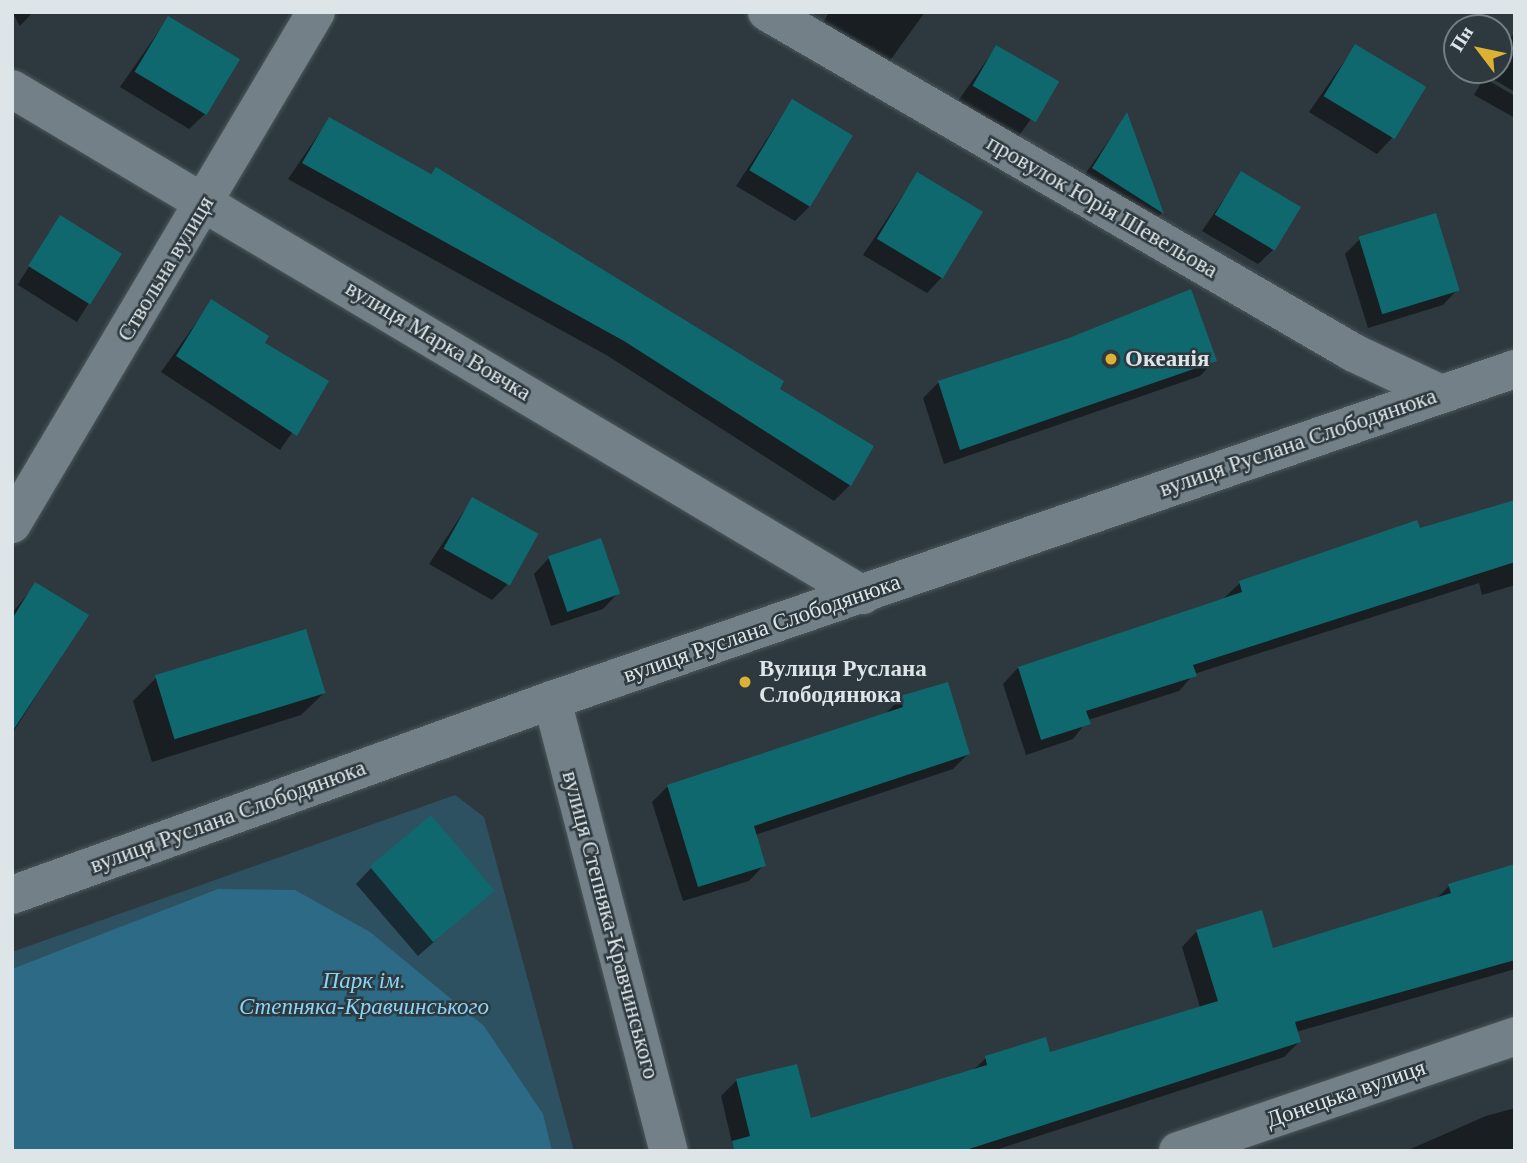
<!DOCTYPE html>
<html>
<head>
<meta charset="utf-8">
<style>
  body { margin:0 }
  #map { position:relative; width:1527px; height:1163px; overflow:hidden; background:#2d393e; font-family:"Times New Roman",serif }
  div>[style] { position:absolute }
  .green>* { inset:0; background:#2e5162 }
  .forest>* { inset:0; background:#2c6a85 }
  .shadow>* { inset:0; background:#0007; transform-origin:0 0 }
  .building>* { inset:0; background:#0f686d; transform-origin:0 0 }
  .roads { filter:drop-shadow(0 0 2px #4d575c) drop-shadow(0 0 2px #4d575c) }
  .street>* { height:38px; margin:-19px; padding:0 19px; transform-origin:19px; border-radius:19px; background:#738087 }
  .secondary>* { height:38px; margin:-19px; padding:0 19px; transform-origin:19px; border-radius:19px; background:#738087 }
  .dots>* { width:19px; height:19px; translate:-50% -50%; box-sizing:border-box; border:4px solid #2d393e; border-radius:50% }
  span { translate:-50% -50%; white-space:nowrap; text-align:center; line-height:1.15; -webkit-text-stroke:5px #2d393e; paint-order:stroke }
  .street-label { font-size:23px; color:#dee5e9 }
  .poi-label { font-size:23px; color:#dee5e9; font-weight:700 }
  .left { translate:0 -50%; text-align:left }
  .park-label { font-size:23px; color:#8cd4f5; font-style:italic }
  .frame { position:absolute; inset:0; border:14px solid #dee5e9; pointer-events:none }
  .north { position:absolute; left:1443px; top:14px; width:70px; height:70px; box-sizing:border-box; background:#2d393e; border:2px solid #747e82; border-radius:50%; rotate:302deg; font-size:19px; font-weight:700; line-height:28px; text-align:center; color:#dee5e9 }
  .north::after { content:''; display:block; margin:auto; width:24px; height:32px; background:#ddb133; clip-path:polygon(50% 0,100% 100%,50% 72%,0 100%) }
</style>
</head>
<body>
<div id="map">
  <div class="green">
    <i style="clip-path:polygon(455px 795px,484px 817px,574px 1151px,12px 1151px,12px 952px)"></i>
  </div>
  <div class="forest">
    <i style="clip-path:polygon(218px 889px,295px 890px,370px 932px,484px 1026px,543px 1114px,552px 1151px,12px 1151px,12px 969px)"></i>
  </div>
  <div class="shadow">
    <i style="clip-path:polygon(12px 12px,33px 12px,20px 26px)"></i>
    <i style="clip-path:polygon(829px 12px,925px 12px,889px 62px,823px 23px)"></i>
    <i style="clip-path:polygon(168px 18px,205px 114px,189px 129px,120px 87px)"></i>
    <i style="clip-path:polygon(1515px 32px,1515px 92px,1486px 75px,1499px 70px,1499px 53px)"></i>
    <i style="clip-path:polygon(1355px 46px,1392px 138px,1377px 154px,1309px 112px)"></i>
    <i style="clip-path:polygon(996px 47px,1057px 83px,1018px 137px,958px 101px)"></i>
    <i style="clip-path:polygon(1484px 78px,1515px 96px,1515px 118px,1474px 95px)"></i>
    <i style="clip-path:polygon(792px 101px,810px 206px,795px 221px,736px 186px)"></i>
    <i style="clip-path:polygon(1127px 115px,1162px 213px,1147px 228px,1078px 184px)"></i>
    <i style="clip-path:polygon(329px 119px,429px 175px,436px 169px,782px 382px,777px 390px,872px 447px,850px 485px,834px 501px,608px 356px,288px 179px)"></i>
    <i style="clip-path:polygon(917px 174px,942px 277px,927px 293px,863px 255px)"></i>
    <i style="clip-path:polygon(1241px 174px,1274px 249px,1258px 264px,1202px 231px)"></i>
    <i style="left:60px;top:217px;width:70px;height:80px;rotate:32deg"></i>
    <i style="clip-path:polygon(1360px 239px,1458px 289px,1443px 305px,1368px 328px,1345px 254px)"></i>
    <i style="clip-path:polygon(211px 302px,262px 344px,327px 382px,280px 450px,161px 372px)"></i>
    <i style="clip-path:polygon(1070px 340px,1215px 360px,1200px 376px,944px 464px,923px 398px,938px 383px)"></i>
    <i style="clip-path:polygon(472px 499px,507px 585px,492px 600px,429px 564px)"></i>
    <i style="clip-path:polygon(1515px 502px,1515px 585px,1482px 595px,1479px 583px,1194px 674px,1179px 691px,1088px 720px,1073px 739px,1026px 755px,1003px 684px,1018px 668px,1224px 598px,1240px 583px)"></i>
    <i style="clip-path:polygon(549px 558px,618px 593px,603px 609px,551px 626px,534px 574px)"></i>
    <i style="clip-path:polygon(36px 584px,87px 616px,12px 734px,12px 613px)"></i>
    <i style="clip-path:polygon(156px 678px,324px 693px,301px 715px,152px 762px,133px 701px)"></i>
    <i style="clip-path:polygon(901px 698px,968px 754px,953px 769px,755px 835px,764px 865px,749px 881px,683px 901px,652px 802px,668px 786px,885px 714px)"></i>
    <i style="clip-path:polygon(1515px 866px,1515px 969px,1296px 1032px,1299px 1042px,1284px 1057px,992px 1151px,734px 1151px,721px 1096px,737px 1080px,809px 1120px,972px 1071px,986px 1058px,1049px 1054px,1200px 1007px,1182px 947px,1197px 931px,1272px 950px,1435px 900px,1449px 886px)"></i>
    <i style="clip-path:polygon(371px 868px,493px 890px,418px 956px,356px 884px)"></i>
    <i style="clip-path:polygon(1515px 1108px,1515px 1151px,1406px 1151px,1486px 1116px)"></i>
  </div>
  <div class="building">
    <i style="left:168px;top:16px;width:84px;height:65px;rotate:31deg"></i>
    <i style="left:1355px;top:44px;width:83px;height:61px;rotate:31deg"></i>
    <i style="left:996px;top:45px;width:73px;height:47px;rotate:30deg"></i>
    <i style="left:792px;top:99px;width:71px;height:83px;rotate:31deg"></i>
    <i style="clip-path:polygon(1127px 112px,1164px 214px,1092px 168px)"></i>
    <i style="clip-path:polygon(329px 117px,431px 174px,436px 167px,784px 381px,780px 389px,874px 446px,851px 486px,624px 341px,302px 163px)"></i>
    <i style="left:1241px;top:171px;width:70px;height:51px;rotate:31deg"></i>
    <i style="left:917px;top:172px;width:77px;height:78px;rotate:31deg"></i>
    <i style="left:1436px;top:213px;width:81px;height:81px;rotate:73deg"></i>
    <i style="left:60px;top:215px;width:73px;height:60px;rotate:32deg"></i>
    <i style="clip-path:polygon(1191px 289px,1217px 361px,960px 450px,938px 381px,1069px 338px)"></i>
    <i style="clip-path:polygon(211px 299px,269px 336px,265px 343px,329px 381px,297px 436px,176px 356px)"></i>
    <i style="left:472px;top:497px;width:76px;height:59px;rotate:29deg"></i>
    <i style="clip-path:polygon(1515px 500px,1515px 562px,1193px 665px,1197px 676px,1086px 711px,1091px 724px,1041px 740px,1018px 667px,1242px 592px,1239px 581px,1417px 520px,1420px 528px)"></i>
    <i style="left:601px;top:538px;width:59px;height:56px;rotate:71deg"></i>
    <i style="clip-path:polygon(35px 582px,89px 615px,12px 732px,12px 619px)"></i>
    <i style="left:306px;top:629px;width:67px;height:158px;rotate:73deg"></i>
    <i style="clip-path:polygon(948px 682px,970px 754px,754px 826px,766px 866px,698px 887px,667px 785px,903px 707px,900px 696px)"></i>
    <i style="left:431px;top:815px;width:99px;height:80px;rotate:50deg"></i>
    <i style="clip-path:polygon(1515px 864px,1515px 960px,1295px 1022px,1301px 1042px,963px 1151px,734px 1151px,732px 1141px,750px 1136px,736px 1079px,797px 1064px,811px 1118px,987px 1065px,985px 1056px,1046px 1037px,1050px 1052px,1218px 1001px,1196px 930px,1262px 910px,1273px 948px,1451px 893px,1448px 884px)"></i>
  </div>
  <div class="roads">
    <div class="street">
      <i style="left:767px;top:12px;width:679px;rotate:30.15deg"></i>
      <i style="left:1354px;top:353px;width:96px;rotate:25.2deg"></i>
      <i style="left:12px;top:89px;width:990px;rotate:30.74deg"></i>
      <i style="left:12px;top:524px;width:595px;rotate:-59.3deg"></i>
      <i style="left:1178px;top:1151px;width:356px;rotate:-18.8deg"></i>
    </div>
    <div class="secondary">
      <i style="left:552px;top:700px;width:466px;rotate:75.5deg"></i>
      <i style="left:12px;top:895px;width:574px;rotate:-19.86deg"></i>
      <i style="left:552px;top:700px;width:1018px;rotate:-18.97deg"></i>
    </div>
  </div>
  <div class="dots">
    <i style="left:1111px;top:359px;background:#ddb133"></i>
    <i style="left:745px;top:682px;background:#ddb133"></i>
  </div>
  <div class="street-label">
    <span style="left:1102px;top:207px;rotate:30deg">провулок Юрія Шевельова</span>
    <span style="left:166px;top:269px;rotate:-59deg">Ствольна вулиця</span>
    <span style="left:438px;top:341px;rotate:31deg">вулиця Марка Вовчка</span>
    <span style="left:1298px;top:443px;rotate:-19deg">вулиця Руслана Слободянюка</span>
    <span style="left:762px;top:629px;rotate:-19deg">вулиця Руслана Слободянюка</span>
    <span style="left:228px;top:817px;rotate:-20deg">вулиця Руслана Слободянюка</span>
    <span style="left:610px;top:925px;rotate:75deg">вулиця Степняка-Кравчинського</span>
    <span style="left:1346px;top:1094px;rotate:-19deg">Донецька вулиця</span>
  </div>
  <div class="poi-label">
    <span class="left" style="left:1125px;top:359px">Океанія</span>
    <span class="left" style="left:759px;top:682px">Вулиця Руслана<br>Слободянюка</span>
  </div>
  <div class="park-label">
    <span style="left:364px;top:994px">Парк ім.<br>Степняка-Кравчинського</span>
  </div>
  <div class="frame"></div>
  <div class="north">Пн</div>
</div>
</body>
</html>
